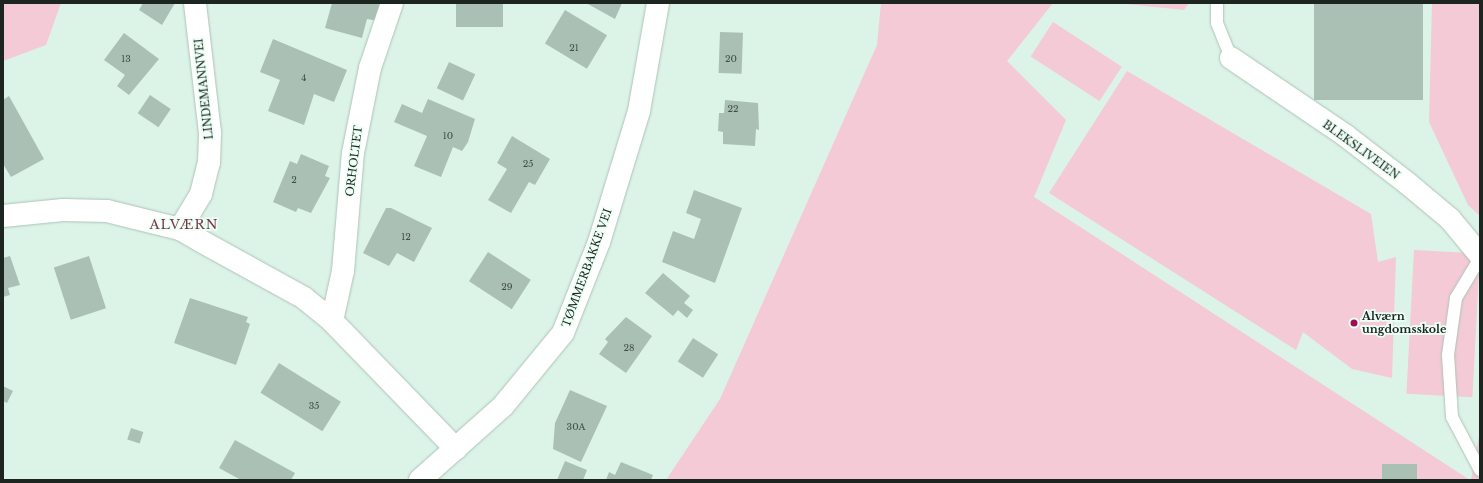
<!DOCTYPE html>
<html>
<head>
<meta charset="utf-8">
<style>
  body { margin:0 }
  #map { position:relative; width:1483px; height:483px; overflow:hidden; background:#dcf3e7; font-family:"Libre Baskerville",serif }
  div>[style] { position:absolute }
  .green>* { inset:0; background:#f3cad5; transform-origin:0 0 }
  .building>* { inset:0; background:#abc0b5; transform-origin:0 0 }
  .roads { filter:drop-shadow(0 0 1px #adc3b8) drop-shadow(0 0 1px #adc3b8) }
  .lane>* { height:12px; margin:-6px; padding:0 6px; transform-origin:6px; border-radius:6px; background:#fff }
  .street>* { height:22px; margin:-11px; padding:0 11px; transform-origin:11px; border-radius:11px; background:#fff }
  .dots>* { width:11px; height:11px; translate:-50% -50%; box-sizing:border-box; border:2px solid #ecfff5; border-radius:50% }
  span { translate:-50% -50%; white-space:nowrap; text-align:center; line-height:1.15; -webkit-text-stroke:3.5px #ecfff5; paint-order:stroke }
  .number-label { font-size:9px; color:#404c46 }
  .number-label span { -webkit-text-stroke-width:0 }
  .street-label { font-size:11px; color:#1d2521 }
  .poi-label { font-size:11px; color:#1d2521; font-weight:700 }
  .left { translate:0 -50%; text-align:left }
  .quarter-label { font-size:13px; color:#7a354d; letter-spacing:1px }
  .frame { position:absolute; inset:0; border:4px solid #1d2521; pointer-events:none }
</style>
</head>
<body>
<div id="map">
  <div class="green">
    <i style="clip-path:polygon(3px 3px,61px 3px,46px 45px,3px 61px)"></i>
    <i style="clip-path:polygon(881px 3px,1053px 3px,1007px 61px,1066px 120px,1034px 197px,1470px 480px,666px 480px,720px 399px,877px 45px)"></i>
    <i style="clip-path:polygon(1116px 3px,1189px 3px,1184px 10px)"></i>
    <i style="clip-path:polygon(1432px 3px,1480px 3px,1480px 216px,1468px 205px,1429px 122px)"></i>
    <i style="left:1053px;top:22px;width:82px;height:41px;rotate:33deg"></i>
    <i style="clip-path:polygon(1127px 71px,1371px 214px,1378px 262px,1396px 257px,1392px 378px,1352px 369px,1303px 332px,1296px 350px,1049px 193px)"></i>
    <i style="left:1414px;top:250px;width:66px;height:144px;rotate:3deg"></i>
    <i style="clip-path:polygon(1480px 431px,1480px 480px,1471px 480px)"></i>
  </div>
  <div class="building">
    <i style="clip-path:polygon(143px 3px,175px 3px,162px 25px,139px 10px)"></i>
    <i style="clip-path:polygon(332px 3px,383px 3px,379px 21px,367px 19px,362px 38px,325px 28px)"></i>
    <i style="left:456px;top:3px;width:47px;height:24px"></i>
    <i style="clip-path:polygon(586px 3px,622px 3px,615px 19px)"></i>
    <i style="left:1314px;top:3px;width:109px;height:97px"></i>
    <i style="left:565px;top:10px;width:49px;height:39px;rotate:31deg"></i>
    <i style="left:720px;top:32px;width:23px;height:41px;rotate:2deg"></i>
    <i style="clip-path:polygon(124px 33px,159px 59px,129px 95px,117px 86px,125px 75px,104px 60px)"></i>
    <i style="clip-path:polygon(273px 39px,347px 70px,334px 102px,314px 94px,304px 125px,268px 111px,280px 80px,260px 72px)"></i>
    <i style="left:449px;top:62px;width:29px;height:29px;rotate:25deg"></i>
    <i style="left:150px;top:95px;width:25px;height:22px;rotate:34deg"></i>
    <i style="clip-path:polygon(9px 96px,44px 159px,11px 177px,3px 164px,3px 100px)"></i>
    <i style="clip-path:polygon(428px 99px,475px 119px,468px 142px,462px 151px,453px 147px,441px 177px,414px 166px,427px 136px,394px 122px,402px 104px,422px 113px)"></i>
    <i style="clip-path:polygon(725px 100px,758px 103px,759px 130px,756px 129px,755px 146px,723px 144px,723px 132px,718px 131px,719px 113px,724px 113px)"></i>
    <i style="clip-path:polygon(512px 136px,550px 159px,535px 185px,529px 182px,511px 213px,488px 200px,507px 169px,497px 163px)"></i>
    <i style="clip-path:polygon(301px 154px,329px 166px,325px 176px,330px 178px,311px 213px,298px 208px,296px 212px,273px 202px,290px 161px,297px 164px)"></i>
    <i style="clip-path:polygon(694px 190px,742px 208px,715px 283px,662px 262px,673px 231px,694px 239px,701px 219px,686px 213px)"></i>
    <i style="clip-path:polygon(386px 208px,391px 208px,432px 228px,414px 262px,397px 253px,389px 266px,363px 253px)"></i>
    <i style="left:488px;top:252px;width:51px;height:35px;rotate:33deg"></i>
    <i style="clip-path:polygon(10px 256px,20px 285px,8px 288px,10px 295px,3px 297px,3px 258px)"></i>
    <i style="left:89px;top:256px;width:55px;height:37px;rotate:72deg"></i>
    <i style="clip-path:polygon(663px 273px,690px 296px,684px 303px,693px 310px,687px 318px,678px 310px,673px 316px,645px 293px)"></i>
    <i style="clip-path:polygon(190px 298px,248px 317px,246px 322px,250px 324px,236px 365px,174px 343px)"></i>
    <i style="clip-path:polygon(626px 317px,652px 336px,626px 373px,599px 354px,608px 342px,605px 339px)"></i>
    <i style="left:693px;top:338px;width:30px;height:28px;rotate:33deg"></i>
    <i style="left:279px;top:363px;width:73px;height:35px;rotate:32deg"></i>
    <i style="clip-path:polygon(3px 386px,13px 391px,7px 403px,3px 401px)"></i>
    <i style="clip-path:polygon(570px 390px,607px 406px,581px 462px,553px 449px,555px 423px)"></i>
    <i style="left:131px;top:428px;width:13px;height:12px;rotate:18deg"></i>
    <i style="clip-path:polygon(235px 440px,295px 473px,291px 480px,241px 480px,219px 468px)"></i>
    <i style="clip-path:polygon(565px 461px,587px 470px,583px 480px,557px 480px)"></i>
    <i style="clip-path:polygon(621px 462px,653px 475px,651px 480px,606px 480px,609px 472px,615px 475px)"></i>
    <i style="left:1382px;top:464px;width:35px;height:16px"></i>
  </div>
  <div class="roads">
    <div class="lane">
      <i style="left:1217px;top:3px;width:20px;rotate:90deg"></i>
      <i style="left:1217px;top:23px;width:38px;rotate:68deg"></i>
      <i style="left:1480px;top:258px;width:47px;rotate:121deg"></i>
      <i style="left:1456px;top:298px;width:58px;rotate:98deg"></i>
      <i style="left:1448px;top:355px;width:62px;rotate:86.3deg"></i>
      <i style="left:1452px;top:417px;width:60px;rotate:62.2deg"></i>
    </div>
    <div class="street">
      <i style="left:1231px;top:58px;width:139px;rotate:34.1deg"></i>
      <i style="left:1346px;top:136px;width:77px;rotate:37.6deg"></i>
      <i style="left:1407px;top:183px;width:56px;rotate:39.9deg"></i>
      <i style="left:1450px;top:219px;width:47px;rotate:50.2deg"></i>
      <i style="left:3px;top:216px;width:60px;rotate:-5.7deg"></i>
      <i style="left:63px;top:210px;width:44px;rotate:1.3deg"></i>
      <i style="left:107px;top:211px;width:75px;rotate:13.9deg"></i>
      <i style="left:180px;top:229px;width:22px;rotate:30deg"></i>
      <i style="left:199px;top:240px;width:120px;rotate:28.9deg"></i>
      <i style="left:304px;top:298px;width:36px;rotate:39deg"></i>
      <i style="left:332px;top:321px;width:178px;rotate:45.9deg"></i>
      <i style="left:180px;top:229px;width:41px;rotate:-59deg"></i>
      <i style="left:201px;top:194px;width:32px;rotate:-76deg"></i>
      <i style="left:209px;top:163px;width:30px;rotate:-88deg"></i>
      <i style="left:210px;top:133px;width:131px;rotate:-96.6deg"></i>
      <i style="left:332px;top:321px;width:51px;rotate:-77.6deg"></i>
      <i style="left:343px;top:271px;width:118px;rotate:-85.2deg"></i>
      <i style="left:353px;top:153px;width:87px;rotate:-78.7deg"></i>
      <i style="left:370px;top:68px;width:69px;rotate:-71.3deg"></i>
      <i style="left:420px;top:480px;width:111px;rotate:-41.7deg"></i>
      <i style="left:503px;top:406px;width:94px;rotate:-50.6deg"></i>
      <i style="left:563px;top:333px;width:98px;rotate:-68.4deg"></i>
      <i style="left:599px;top:242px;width:137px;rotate:-73deg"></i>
      <i style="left:639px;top:111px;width:110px;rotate:-80deg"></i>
    </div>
  </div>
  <div class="dots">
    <i style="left:1354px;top:323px;background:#a00d54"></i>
  </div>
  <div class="number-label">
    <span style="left:574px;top:48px">21</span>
    <span style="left:126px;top:59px">13</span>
    <span style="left:731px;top:59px">20</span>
    <span style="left:304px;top:78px">4</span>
    <span style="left:733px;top:109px">22</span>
    <span style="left:448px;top:136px">10</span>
    <span style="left:528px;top:164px">25</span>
    <span style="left:294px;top:180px">2</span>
    <span style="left:406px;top:237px">12</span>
    <span style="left:507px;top:287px">29</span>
    <span style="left:629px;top:348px">28</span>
    <span style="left:314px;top:406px">35</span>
    <span style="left:576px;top:427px">30A</span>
  </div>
  <div class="street-label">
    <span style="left:204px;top:89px;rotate:-96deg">LINDEMANNVEI</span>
    <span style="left:1361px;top:150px;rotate:36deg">BLEKSLIVEIEN</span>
    <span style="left:354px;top:161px;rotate:-83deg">ORHOLTET</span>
    <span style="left:587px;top:268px;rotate:-70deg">TØMMERBAKKE VEI</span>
  </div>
  <div class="poi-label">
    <span class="left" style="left:1362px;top:323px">Alværn<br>ungdomsskole</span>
  </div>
  <div class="quarter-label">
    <span style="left:184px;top:225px">ALVÆRN</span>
  </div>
  <div class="frame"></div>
</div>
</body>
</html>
